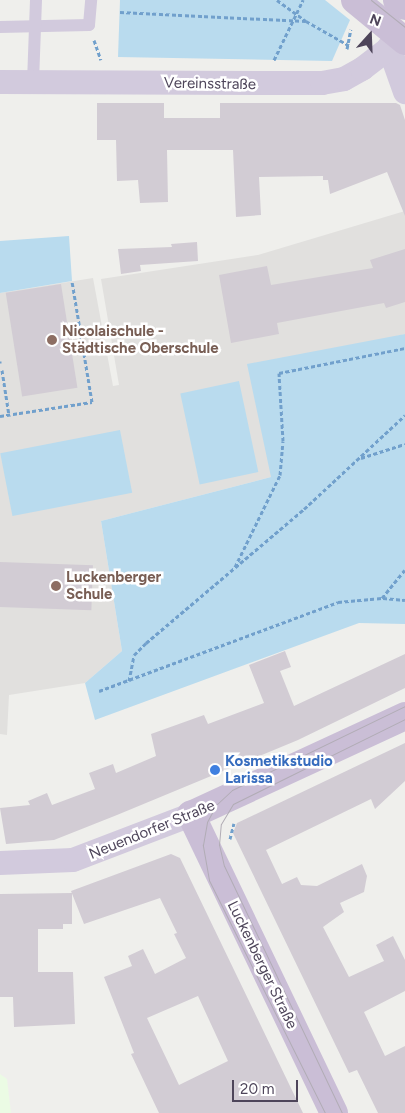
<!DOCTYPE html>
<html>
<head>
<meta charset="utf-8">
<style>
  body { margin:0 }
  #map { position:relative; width:405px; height:1113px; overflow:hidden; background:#efefec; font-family:Figtree,sans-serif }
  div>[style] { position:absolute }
  .commercial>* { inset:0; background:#ebfbe4 }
  .education>* { inset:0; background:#e1e0de }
  .green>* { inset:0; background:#b9dbee; transform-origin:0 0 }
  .building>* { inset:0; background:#d2ccd4; transform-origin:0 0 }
  .path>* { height:3px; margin-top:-1.5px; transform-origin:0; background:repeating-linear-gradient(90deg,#71a0cc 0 4px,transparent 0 6.5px) }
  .lane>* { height:12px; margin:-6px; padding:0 6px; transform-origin:6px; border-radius:6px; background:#d2cadd }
  .street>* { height:24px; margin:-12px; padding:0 12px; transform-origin:12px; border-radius:12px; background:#d2cadd }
  .secondary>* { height:28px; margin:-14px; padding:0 14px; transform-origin:14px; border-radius:14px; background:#cabed6 }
  .tram>* { height:1px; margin:-0.5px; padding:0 0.5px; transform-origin:0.5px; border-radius:0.5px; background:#b1acb5 }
  .dots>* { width:14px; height:14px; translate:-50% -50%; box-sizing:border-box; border:2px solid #fff; border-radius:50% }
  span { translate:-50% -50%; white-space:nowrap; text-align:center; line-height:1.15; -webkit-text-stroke:5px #fff; paint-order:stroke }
  .street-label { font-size:15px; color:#4e455a }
  .education-label { font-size:15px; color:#785e54; font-weight:700 }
  .left { translate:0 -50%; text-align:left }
  .shop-label { font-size:15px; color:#366cbe; font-weight:700 }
  .north { position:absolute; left:345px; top:10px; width:50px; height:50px; -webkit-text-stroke:4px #fff; paint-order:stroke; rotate:20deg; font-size:14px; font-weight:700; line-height:20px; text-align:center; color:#4e455a }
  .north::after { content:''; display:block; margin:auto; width:18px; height:22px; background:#4e455a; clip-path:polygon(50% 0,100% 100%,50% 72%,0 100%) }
  .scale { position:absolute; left:232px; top:1080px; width:66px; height:22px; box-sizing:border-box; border:2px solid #4e455a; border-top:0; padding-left:6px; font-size:15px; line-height:18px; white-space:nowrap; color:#4e455a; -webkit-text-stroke:4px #fff; paint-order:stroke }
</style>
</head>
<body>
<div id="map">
  <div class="commercial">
    <i style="clip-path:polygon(0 1074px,7px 1079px,11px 1113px,0 1113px)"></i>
  </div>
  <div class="education">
    <i style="clip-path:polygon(405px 211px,405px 334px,397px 336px,271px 477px,101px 521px,122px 651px,85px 683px,9px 695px,7px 735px,0 734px,0 293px,93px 278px,113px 386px,119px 385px,101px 279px,258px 255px)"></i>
  </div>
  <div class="green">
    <i style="clip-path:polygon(120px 0,325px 0,350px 20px,332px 61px,118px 57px)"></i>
    <i style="clip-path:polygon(69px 236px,72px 281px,0 293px,0 241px)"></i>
    <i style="clip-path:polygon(405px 334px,405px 624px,359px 623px,95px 720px,85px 683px,122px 651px,101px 521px,271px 477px,247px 364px)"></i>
    <i style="left:239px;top:381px;width:93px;height:60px;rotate:78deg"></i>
    <i style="left:120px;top:430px;width:64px;height:122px;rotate:79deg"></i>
  </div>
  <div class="building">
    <i style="clip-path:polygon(97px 103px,164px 103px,164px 118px,220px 118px,220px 103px,396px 103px,400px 105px,405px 120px,405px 216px,387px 172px,330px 194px,328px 180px,323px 180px,323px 176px,259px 177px,261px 215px,236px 217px,233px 150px,167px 150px,168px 202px,140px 203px,138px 180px,117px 181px,116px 140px,97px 140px)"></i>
    <i style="clip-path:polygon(197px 242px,198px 261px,140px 265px,141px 271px,121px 274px,118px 249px,172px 247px,171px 244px)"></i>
    <i style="clip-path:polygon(405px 249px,405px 302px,386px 308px,384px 303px,277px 323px,279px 334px,231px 343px,219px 275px,267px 266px,271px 285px,373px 268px,370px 260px)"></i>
    <i style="left:61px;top:284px;width:105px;height:56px;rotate:81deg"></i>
    <i style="left:0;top:562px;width:93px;height:45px;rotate:2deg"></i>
    <i style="clip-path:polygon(285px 651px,291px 667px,280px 671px,294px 706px,405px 654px,405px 688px,298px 740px,117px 815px,54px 840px,6px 844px,0 808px,30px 805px,28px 801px,47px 793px,52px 805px,95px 789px,89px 773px,113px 764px,116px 773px,156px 756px,151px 734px,204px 715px,208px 724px,264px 703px,249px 665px)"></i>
    <i style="clip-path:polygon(405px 743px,405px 781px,375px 809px,371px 799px,266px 850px,282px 884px,297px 877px,301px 885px,317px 886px,362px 864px,367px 876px,364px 892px,340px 903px,344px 912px,323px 927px,349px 977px,384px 961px,376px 945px,393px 936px,405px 960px,405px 991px,364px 1012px,385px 1056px,405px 1046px,405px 1113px,378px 1113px,357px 1070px,349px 1073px,233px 833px,237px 823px)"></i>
    <i style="clip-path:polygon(evenodd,171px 854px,180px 858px,303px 1113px,159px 1113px,131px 1054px,134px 1053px,104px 977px,132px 966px,128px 956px,143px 949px,155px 974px,186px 958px,174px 934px,177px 933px,160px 898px,84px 924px,71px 891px,171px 854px,198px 996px,228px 1061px,179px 1085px,147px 1018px,198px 996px)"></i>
    <i style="clip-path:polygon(72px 893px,72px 924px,63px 924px,63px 929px,38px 929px,38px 972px,73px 972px,75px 1024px,14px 1027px,13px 997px,0 997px,0 894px)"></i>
  </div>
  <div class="path">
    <i style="left:277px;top:0;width:36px;rotate:36deg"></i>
    <i style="left:306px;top:21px;width:51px;rotate:29.6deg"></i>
    <i style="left:120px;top:12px;width:186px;rotate:2.8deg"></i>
    <i style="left:94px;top:40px;width:21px;rotate:71deg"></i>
    <i style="left:347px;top:49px;width:20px;rotate:-79deg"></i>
    <i style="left:274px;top:60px;width:67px;rotate:-64.2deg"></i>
    <i style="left:0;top:361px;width:2px;rotate:90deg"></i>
    <i style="left:2px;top:370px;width:46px;rotate:81.2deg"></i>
    <i style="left:0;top:416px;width:93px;rotate:-8.7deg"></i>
    <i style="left:92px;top:402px;width:123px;rotate:-99.4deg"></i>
    <i style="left:361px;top:458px;width:46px;rotate:-17.7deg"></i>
    <i style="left:235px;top:567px;width:102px;rotate:-63.9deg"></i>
    <i style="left:280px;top:475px;width:34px;rotate:-85deg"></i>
    <i style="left:283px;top:441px;width:68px;rotate:-93.4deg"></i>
    <i style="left:279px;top:373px;width:128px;rotate:-11.2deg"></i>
    <i style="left:383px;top:598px;width:22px;rotate:5deg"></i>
    <i style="left:129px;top:681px;width:26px;rotate:-79deg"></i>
    <i style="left:134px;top:655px;width:17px;rotate:-45deg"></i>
    <i style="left:146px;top:643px;width:207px;rotate:-40.3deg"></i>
    <i style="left:304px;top:509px;width:138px;rotate:-42.9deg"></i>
    <i style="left:99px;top:691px;width:255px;rotate:-20.4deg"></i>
    <i style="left:338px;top:602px;width:44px;rotate:-5.2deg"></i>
    <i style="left:382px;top:598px;width:36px;rotate:-51deg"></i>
    <i style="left:230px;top:839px;width:16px;rotate:-76deg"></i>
  </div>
  <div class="lane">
    <i style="left:0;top:27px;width:89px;rotate:-1.3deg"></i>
    <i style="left:89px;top:25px;width:25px;rotate:-85deg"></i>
    <i style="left:33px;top:82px;width:82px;rotate:-87.9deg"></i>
  </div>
  <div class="street">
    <i style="left:389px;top:47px;width:48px;rotate:70.4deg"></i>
    <i style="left:0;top:82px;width:322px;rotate:0.2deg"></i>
    <i style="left:322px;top:83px;width:22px;rotate:-10deg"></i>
    <i style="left:344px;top:79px;width:21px;rotate:-29deg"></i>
    <i style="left:362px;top:69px;width:54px;rotate:-37.5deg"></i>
    <i style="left:0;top:863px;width:73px;rotate:-2.4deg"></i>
    <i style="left:73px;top:860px;width:126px;rotate:-20.9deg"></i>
  </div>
  <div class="secondary">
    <i style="left:355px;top:0;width:65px;rotate:39.4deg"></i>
    <i style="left:397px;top:0;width:10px;rotate:37deg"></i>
    <i style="left:334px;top:1113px;width:331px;rotate:-115.6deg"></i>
    <i style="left:191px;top:815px;width:236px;rotate:-24.8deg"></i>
  </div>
  <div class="tram">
    <i style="left:371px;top:0;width:43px;rotate:38.5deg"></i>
    <i style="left:325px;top:1113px;width:260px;rotate:-116.5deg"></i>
    <i style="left:209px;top:880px;width:36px;rotate:-100deg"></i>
    <i style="left:203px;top:845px;width:23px;rotate:-80deg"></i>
    <i style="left:207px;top:822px;width:19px;rotate:-62deg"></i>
    <i style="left:216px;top:805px;width:22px;rotate:-43deg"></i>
    <i style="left:232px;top:790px;width:192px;rotate:-25.9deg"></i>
    <i style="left:342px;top:1113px;width:274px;rotate:-115.5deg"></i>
    <i style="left:224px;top:866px;width:22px;rotate:-103deg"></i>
    <i style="left:219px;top:845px;width:21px;rotate:-85deg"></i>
    <i style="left:221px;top:824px;width:23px;rotate:-59deg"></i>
    <i style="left:233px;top:804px;width:192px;rotate:-26.3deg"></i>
  </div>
  <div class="dots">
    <i style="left:52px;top:340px;background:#8d6e63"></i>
    <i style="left:56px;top:586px;background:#8d6e63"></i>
    <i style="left:215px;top:770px;background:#3f7fe0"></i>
  </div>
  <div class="street-label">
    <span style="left:210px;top:84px;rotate:1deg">Vereinsstraße</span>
    <span style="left:152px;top:830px;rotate:-22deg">Neuendorfer Straße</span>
    <span style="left:262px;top:965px;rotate:64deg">Luckenberger Straße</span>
  </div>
  <div class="education-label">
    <span class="left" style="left:62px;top:340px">Nicolaischule -<br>Städtische Oberschule</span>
    <span class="left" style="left:66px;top:586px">Luckenberger<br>Schule</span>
  </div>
  <div class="shop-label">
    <span class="left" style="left:225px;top:770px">Kosmetikstudio<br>Larissa</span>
  </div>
  <div class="north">N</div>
  <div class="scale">20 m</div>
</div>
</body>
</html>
